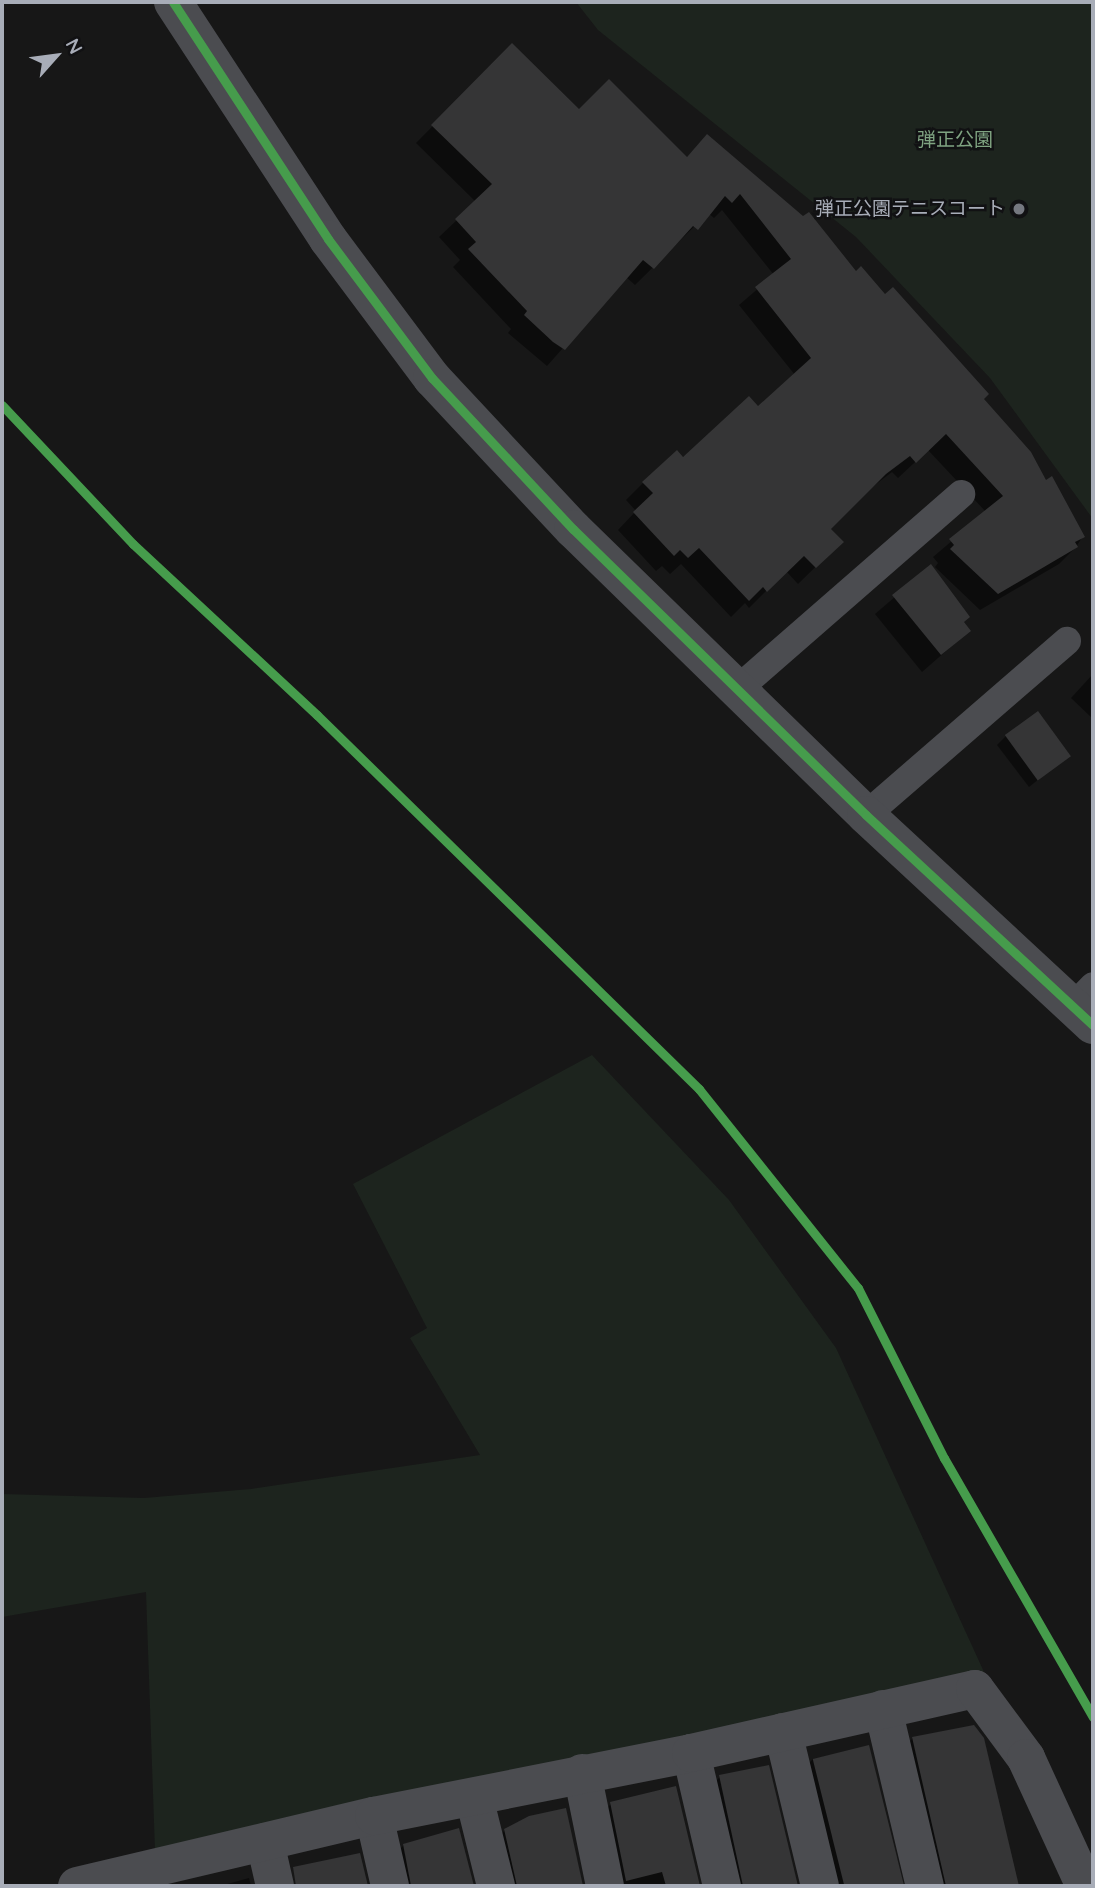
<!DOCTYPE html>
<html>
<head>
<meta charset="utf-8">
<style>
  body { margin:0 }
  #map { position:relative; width:1095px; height:1888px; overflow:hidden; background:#171717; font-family:Quicksand,"Noto Sans JP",sans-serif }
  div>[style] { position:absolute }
  .green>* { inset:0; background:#1d241e }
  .shadow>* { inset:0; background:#0007 }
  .building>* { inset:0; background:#353536; transform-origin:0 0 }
  .service>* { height:28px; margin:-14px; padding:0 14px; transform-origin:14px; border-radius:14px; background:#4b4c50 }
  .minor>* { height:38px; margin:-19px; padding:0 19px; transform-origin:19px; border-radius:19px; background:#4b4c50 }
  .tertiary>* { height:38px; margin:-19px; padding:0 19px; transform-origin:19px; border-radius:19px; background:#4b4c50 }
  .cycleway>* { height:9px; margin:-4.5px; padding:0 4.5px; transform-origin:4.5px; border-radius:4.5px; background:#469c4c }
  .dots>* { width:19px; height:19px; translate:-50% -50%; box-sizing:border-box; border:4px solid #111113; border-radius:50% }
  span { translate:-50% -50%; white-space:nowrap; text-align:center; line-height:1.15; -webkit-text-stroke:5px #111113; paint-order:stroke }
  .park-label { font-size:19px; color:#7fa381 }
  .poi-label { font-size:19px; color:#a8adb8 }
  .right { translate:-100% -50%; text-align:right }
  .frame { position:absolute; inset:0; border:4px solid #a8adb8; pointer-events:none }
  .north { position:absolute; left:21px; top:21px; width:70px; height:70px; -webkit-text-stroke:5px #111113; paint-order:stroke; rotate:62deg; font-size:19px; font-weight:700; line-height:28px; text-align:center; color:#a8adb8 }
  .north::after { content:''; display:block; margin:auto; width:24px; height:32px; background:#a8adb8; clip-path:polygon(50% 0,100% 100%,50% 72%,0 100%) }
</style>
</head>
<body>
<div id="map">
  <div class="green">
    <i style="clip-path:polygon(576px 2px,1093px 2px,1093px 519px,990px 378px,856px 237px,598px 30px)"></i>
    <i style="clip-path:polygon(592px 1055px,729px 1200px,836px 1348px,984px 1672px,155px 1851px,146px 1592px,2px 1617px,2px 1494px,144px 1498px,251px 1489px,480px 1455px,410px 1338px,427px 1328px,353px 1184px)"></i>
  </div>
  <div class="shadow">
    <i style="clip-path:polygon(512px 46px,579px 112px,686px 158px,707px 136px,982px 399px,1083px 536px,1076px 547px,1059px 564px,980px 610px,935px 567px,938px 563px,933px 557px,986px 512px,928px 450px,898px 478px,892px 472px,867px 491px,828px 529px,841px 542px,798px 584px,786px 571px,749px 608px,745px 603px,731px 617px,681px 564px,670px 574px,662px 566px,656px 571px,618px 530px,636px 511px,626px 500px,643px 483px,758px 408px,795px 375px,739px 305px,774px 275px,722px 210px,714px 218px,708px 213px,635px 285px,626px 277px,547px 366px,508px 333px,511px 329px,453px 267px,460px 260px,439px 237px,476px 202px,416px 143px)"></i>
    <i style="clip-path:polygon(931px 566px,969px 631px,922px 672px,875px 614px)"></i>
    <i style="clip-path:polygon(1093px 674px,1093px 719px,1071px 698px)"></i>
    <i style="clip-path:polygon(1006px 736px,1068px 756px,1029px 787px,997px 745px)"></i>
    <i style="clip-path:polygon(913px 1738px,1016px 1881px,1011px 1886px,927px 1886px,898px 1754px)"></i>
    <i style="clip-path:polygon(868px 1747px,903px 1886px,823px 1886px,796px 1776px,813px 1759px)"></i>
    <i style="clip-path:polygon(767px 1767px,796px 1886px,725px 1886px,703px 1793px,720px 1777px)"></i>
    <i style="clip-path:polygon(675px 1788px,698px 1886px,608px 1886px,595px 1820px,611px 1804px)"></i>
    <i style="clip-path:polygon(565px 1810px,581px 1886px,497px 1886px,489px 1847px,505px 1830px)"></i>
    <i style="clip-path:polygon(458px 1830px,472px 1886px,392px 1886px,387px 1862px,404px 1845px)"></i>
    <i style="clip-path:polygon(249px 1878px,251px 1886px,220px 1886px)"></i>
  </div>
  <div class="building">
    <i style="clip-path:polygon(512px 43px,579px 109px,609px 79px,687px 157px,707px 134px,803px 216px,809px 212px,856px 271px,861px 266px,885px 294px,893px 287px,989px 394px,984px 399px,1031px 452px,1046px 480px,1052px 476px,1085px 537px,1075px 542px,1078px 547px,998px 594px,950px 549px,954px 545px,949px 539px,1003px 496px,946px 434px,916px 463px,910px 456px,886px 474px,831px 529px,844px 542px,816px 568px,804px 556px,767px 592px,763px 587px,749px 601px,699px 548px,688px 558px,680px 550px,674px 556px,633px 512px,653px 493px,642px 482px,677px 450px,683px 457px,749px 396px,758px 406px,811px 358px,755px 287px,791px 259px,740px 194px,732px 203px,725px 196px,698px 230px,693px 226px,654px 269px,643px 260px,565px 350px,553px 342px,524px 315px,527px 311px,468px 249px,476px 242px,455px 219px,492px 184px,431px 125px)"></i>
    <i style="clip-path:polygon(931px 564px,970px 617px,964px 622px,971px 631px,941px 655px,892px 595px)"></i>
    <i style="left:1038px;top:711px;width:56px;height:41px;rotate:54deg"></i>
    <i style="clip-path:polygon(974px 1725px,984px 1738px,1019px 1886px,946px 1886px,912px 1737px)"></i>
    <i style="left:869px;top:1745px;width:145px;height:58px;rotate:76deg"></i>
    <i style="clip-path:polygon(769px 1765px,798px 1886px,743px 1886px,719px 1775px)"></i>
    <i style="clip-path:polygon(676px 1786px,700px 1886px,666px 1886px,662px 1872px,626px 1881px,610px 1802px)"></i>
    <i style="clip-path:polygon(566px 1808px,583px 1886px,517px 1886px,504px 1829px,529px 1816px)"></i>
    <i style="clip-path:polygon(459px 1828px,474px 1886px,411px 1886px,403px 1844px)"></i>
    <i style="clip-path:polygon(360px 1853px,368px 1886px,296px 1886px,293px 1867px)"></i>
  </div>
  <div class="service">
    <i style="left:739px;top:688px;width:295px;rotate:-41.1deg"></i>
    <i style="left:866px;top:815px;width:266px;rotate:-40.9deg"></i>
    <i style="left:1073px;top:1007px;width:29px;rotate:-46deg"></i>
  </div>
  <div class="minor">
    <i style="left:883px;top:1709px;width:182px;rotate:76.7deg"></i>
    <i style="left:783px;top:1732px;width:158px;rotate:76.5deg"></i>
    <i style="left:691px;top:1753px;width:137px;rotate:76.9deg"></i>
    <i style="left:582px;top:1773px;width:115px;rotate:78.5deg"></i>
    <i style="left:474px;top:1797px;width:92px;rotate:76.1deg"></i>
    <i style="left:374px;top:1816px;width:72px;rotate:77.1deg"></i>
    <i style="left:265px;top:1842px;width:45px;rotate:77.2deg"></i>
    <i style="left:77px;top:1886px;width:305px;rotate:-13.3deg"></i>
    <i style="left:374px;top:1816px;width:323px;rotate:-11.2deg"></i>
    <i style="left:691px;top:1753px;width:291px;rotate:-12.7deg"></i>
    <i style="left:975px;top:1689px;width:86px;rotate:53.5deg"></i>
    <i style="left:1026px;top:1758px;width:141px;rotate:65.3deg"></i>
  </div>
  <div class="tertiary">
    <i style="left:173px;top:2px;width:283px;rotate:56.8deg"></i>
    <i style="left:328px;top:239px;width:174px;rotate:53.2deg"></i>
    <i style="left:432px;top:378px;width:207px;rotate:47deg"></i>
    <i style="left:573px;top:529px;width:409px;rotate:44.3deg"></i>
    <i style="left:866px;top:815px;width:309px;rotate:42.8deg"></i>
  </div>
  <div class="cycleway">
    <i style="left:173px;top:2px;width:283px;rotate:56.8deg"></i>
    <i style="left:328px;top:239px;width:174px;rotate:53.2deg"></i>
    <i style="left:432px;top:378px;width:207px;rotate:47deg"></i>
    <i style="left:573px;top:529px;width:409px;rotate:44.3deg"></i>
    <i style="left:866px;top:815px;width:309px;rotate:42.8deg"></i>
    <i style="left:2px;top:405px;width:191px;rotate:46.7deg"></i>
    <i style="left:133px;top:544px;width:251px;rotate:42.9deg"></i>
    <i style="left:317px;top:715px;width:535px;rotate:44.39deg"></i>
    <i style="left:699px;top:1089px;width:255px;rotate:51.4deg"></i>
    <i style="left:858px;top:1288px;width:191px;rotate:63.2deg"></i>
    <i style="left:944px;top:1458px;width:299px;rotate:60.1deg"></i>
  </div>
  <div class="dots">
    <i style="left:1019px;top:209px;background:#757880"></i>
  </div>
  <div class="park-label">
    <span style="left:955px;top:140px">弾正公園</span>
  </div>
  <div class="poi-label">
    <span class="right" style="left:1005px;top:209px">弾正公園テニスコート</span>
  </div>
  <div class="frame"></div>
  <div class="north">N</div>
</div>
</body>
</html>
